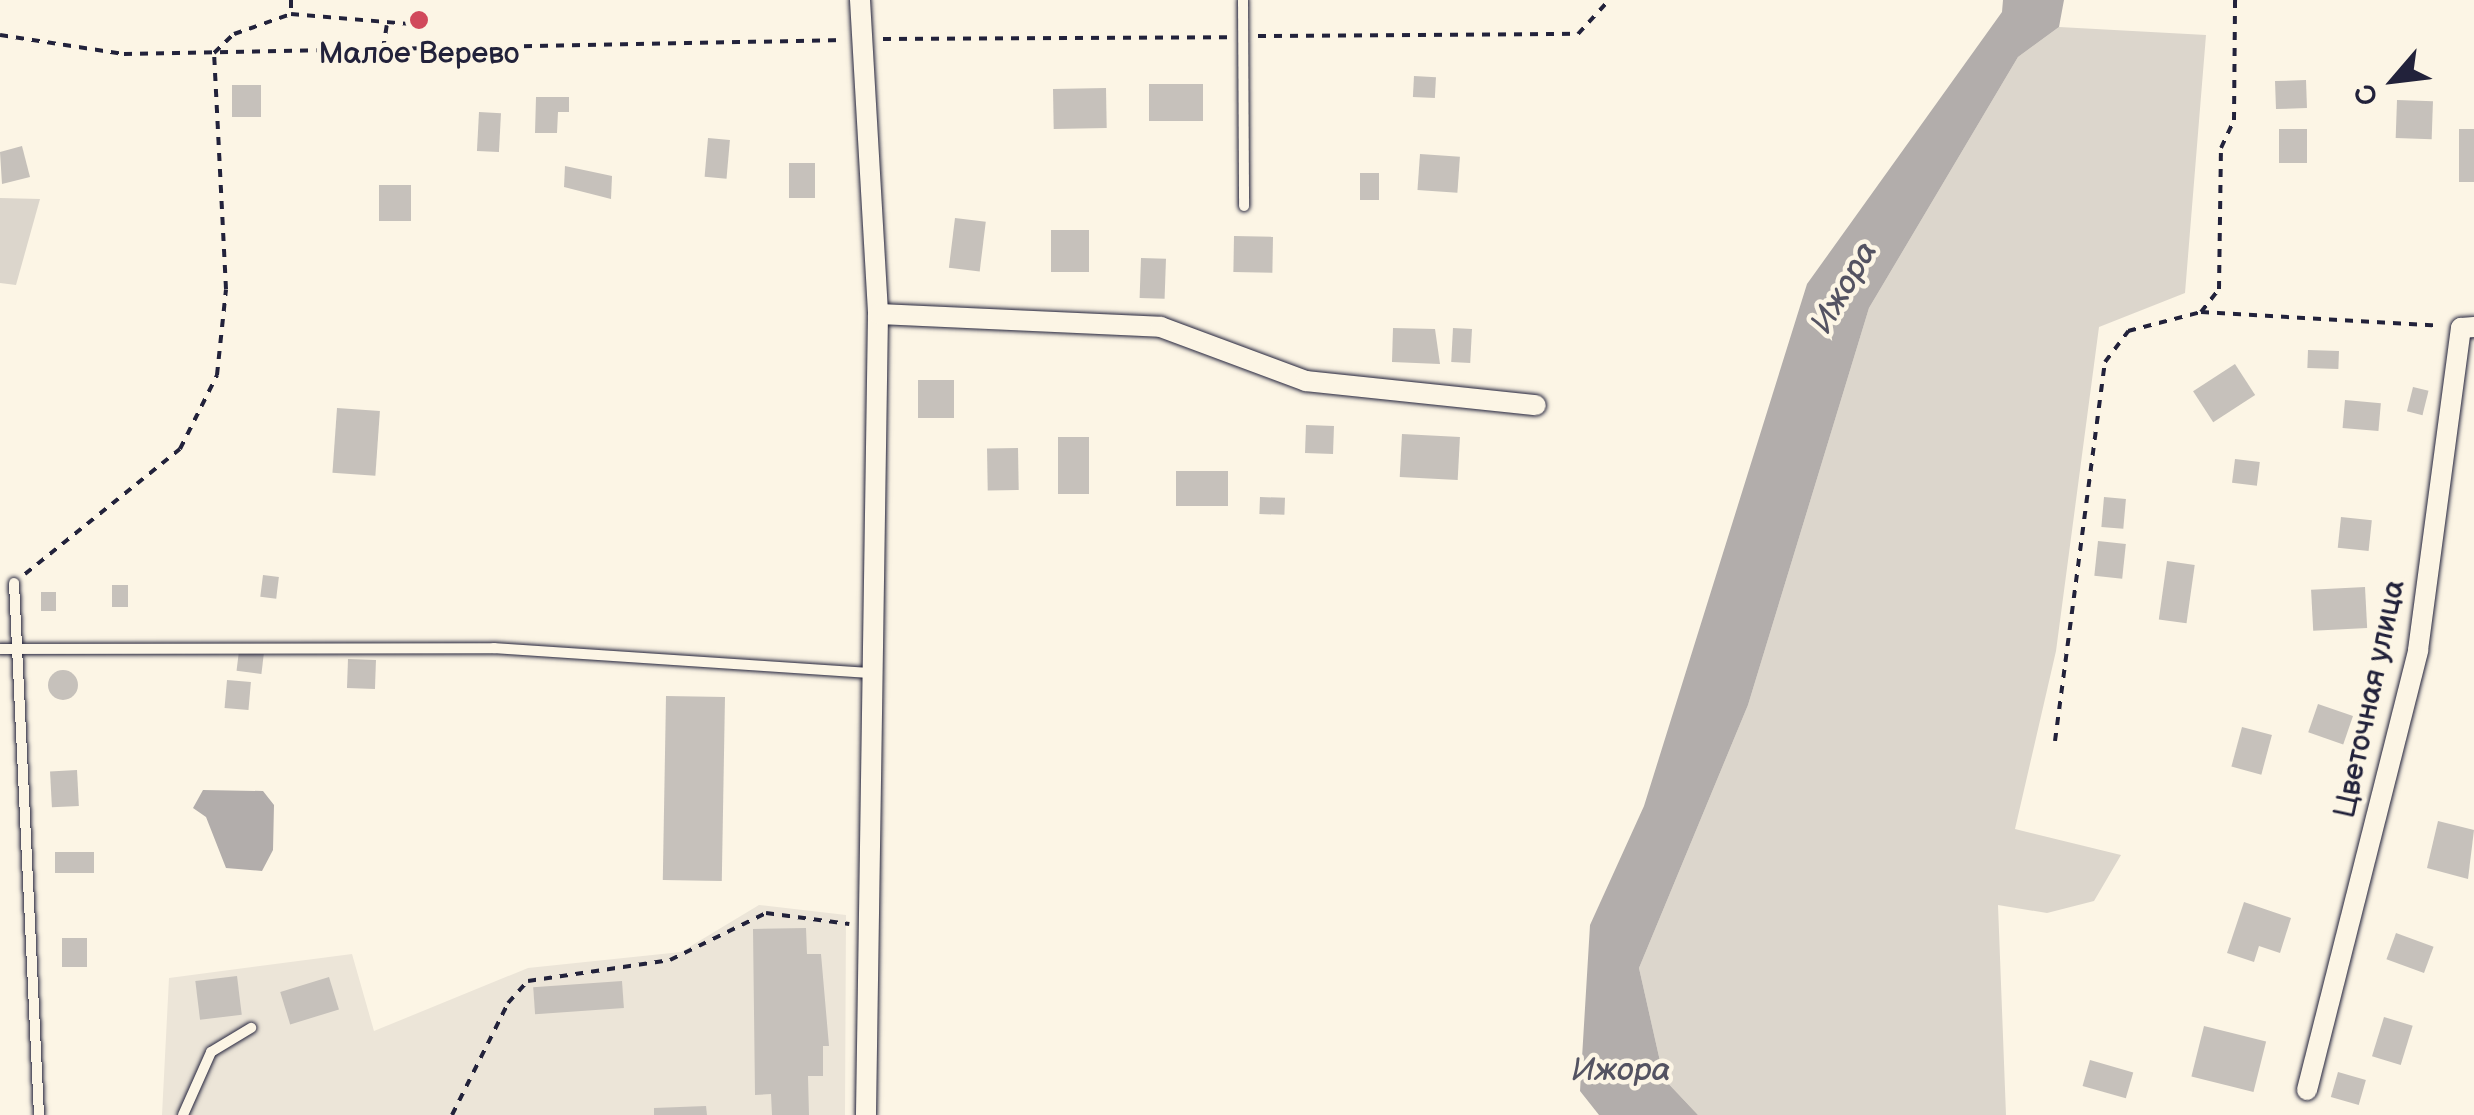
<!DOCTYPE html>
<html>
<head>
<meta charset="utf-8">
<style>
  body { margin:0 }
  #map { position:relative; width:2474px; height:1115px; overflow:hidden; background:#fcf5e5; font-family:"Balsamiq Sans",sans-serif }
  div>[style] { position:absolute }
  .built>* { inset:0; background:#ece5d8 }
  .green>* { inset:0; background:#dcd6cc }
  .water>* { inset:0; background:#b2adab }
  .building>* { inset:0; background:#c6c1bb; transform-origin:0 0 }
  .round { border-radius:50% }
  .path>* { height:4px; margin-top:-2px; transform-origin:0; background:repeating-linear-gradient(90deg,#22223b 0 8px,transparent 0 16px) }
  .roads { filter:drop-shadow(0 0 2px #22223b) drop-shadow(0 0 2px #22223b) }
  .lane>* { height:10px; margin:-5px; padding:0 5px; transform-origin:5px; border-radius:5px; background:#fcf5e5 }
  .street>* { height:20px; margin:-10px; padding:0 10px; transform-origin:10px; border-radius:10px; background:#fcf5e5 }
  .dots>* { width:28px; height:28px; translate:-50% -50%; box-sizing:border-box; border:5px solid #fcf5e5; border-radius:50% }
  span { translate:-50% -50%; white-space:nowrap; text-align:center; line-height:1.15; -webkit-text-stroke:9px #fcf5e5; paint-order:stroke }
  .poi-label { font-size:30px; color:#22223b }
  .street-label { font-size:30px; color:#22223b }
  .water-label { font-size:32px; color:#545362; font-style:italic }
  .north { position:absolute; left:2344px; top:30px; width:100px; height:100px; -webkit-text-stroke:8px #fcf5e5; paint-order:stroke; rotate:242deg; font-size:28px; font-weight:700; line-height:40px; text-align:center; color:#22223b }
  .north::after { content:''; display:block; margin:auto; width:35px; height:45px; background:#22223b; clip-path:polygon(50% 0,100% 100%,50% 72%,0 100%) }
</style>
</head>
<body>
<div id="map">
  <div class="built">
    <i style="clip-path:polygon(759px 905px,846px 915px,845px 1115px,162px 1115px,169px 978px,352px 954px,374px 1031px,528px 968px,681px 952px)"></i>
  </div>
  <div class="green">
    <i style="clip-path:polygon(2059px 27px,2206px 35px,2185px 293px,2099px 327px,2056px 651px,2015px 829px,2121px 855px,2094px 901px,2047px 913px,1998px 905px,2006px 1115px,1698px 1115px,1664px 1079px,1639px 968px,1748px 705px,1869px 308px,2018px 57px)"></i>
    <i style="clip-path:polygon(0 198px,40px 199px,16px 285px,0 283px)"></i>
  </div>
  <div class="water">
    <i style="clip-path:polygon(2003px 0,2064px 0,2059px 27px,2018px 57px,1869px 308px,1748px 705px,1639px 968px,1664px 1079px,1698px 1115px,1599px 1115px,1580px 1091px,1590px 925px,1644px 806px,1807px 284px,2002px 12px)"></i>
    <i style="clip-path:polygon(203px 790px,263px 791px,274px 805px,273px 850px,262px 871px,226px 868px,206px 817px,193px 808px)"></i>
  </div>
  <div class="building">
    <i style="left:1414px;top:76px;width:22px;height:21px;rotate:3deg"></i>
    <i style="left:2306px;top:80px;width:28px;height:31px;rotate:88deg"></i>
    <i style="left:1149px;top:84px;width:54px;height:37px"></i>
    <i style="left:232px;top:85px;width:29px;height:32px"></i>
    <i style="left:1106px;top:88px;width:40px;height:53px;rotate:89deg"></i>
    <i style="clip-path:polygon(536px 97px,569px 97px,569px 112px,558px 112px,557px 133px,535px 133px)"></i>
    <i style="left:2397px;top:100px;width:36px;height:38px;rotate:2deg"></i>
    <i style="left:479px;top:112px;width:22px;height:39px;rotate:3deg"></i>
    <i style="left:2279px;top:129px;width:28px;height:34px"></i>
    <i style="left:2459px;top:129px;width:15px;height:53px"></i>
    <i style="left:708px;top:138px;width:22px;height:39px;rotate:5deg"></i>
    <i style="clip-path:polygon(22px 146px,30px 177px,2px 184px,0 152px)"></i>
    <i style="left:1420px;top:154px;width:40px;height:36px;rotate:4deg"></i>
    <i style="left:789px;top:163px;width:26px;height:35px"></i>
    <i style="clip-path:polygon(565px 166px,612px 176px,611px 199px,564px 187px)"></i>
    <i style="left:1360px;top:173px;width:19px;height:27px"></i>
    <i style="left:379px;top:185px;width:32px;height:36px"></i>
    <i style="left:955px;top:218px;width:31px;height:50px;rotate:7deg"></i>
    <i style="left:1051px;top:230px;width:38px;height:42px"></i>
    <i style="left:1234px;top:236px;width:39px;height:36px;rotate:1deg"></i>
    <i style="left:1141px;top:258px;width:25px;height:40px;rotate:2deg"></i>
    <i style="clip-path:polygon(1393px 328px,1435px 329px,1440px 364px,1392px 362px)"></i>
    <i style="left:1453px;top:328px;width:19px;height:34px;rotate:3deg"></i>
    <i style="left:2308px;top:350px;width:31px;height:18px;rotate:2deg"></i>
    <i style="left:2235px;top:364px;width:37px;height:50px;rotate:57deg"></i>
    <i style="left:918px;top:380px;width:36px;height:38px"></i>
    <i style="left:2413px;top:387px;width:16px;height:25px;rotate:14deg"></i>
    <i style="left:2345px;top:400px;width:36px;height:28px;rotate:5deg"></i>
    <i style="left:337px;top:408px;width:43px;height:65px;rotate:4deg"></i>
    <i style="left:1306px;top:425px;width:28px;height:28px;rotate:2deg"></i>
    <i style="left:1402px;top:434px;width:58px;height:43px;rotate:3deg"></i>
    <i style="left:1058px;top:437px;width:31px;height:57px"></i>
    <i style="left:1018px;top:448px;width:42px;height:31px;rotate:89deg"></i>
    <i style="left:2235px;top:459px;width:25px;height:24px;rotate:7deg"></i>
    <i style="left:1176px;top:471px;width:52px;height:35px"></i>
    <i style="left:1260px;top:497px;width:25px;height:17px;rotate:2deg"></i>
    <i style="left:2104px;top:497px;width:22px;height:30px;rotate:5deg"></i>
    <i style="left:2341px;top:517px;width:31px;height:31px;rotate:6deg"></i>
    <i style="left:2098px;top:541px;width:28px;height:35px;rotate:6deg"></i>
    <i style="left:2167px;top:561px;width:28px;height:59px;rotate:8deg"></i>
    <i style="left:263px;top:575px;width:16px;height:22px;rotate:7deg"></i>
    <i style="left:112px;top:585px;width:16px;height:22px"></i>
    <i style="left:2365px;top:587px;width:41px;height:54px;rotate:87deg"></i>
    <i style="left:41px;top:592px;width:15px;height:19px"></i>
    <i style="left:239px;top:651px;width:25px;height:20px;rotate:7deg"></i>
    <i style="left:348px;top:659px;width:28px;height:29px;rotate:2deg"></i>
    <i class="round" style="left:48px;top:670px;width:30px;height:30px"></i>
    <i style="left:227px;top:680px;width:24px;height:28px;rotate:5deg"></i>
    <i style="left:666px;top:696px;width:59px;height:184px;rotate:1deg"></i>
    <i style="left:2318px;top:704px;width:37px;height:30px;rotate:19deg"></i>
    <i style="left:2242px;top:727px;width:31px;height:41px;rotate:15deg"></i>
    <i style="left:77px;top:770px;width:36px;height:27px;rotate:87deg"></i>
    <i style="clip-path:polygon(2438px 821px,2474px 830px,2468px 879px,2427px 868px)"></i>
    <i style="left:94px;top:852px;width:21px;height:39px;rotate:90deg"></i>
    <i style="clip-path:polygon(2244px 902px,2291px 918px,2280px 953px,2259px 946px,2254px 962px,2227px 953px)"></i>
    <i style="clip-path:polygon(806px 928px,807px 954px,821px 954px,829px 1046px,823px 1046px,823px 1076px,808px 1076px,809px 1115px,772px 1115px,771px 1094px,755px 1095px,753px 929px)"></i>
    <i style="left:2396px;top:933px;width:40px;height:28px;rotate:20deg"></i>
    <i style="left:62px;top:938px;width:25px;height:29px"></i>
    <i style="left:237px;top:976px;width:39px;height:42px;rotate:83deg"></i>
    <i style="left:329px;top:977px;width:34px;height:51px;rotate:73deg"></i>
    <i style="left:622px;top:981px;width:27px;height:89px;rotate:86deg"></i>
    <i style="left:2384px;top:1017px;width:30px;height:41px;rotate:17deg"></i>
    <i style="left:2204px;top:1026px;width:64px;height:52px;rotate:14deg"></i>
    <i style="left:2090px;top:1060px;width:45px;height:27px;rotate:16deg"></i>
    <i style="left:2338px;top:1072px;width:29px;height:26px;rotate:16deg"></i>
    <i style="clip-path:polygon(706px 1106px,707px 1115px,654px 1115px,654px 1108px)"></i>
  </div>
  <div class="path">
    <i style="left:291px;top:0;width:14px;rotate:90deg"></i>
    <i style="left:291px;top:14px;width:130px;rotate:4.8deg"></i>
    <i style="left:0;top:35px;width:125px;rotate:8.7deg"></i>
    <i style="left:124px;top:54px;width:720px;rotate:-1.11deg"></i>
    <i style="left:1258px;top:36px;width:320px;rotate:-0.4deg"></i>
    <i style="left:1578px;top:34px;width:46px;rotate:-47.6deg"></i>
    <i style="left:883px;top:39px;width:346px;rotate:-0.3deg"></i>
    <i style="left:383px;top:49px;width:24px;rotate:-81deg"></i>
    <i style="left:2201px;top:312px;width:240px;rotate:3.3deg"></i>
    <i style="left:25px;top:574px;width:199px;rotate:-38.9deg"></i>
    <i style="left:180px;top:449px;width:83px;rotate:-63.4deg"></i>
    <i style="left:217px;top:375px;width:86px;rotate:-84deg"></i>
    <i style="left:226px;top:289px;width:236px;rotate:-92.9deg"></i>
    <i style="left:214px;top:53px;width:28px;rotate:-44deg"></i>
    <i style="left:234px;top:34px;width:60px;rotate:-19.3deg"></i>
    <i style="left:2055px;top:741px;width:382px;rotate:-82.5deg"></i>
    <i style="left:2105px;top:362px;width:39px;rotate:-53deg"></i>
    <i style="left:2128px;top:331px;width:75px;rotate:-14.6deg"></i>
    <i style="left:2201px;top:312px;width:29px;rotate:-52deg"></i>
    <i style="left:2219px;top:289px;width:141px;rotate:-89.2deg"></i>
    <i style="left:2221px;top:148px;width:31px;rotate:-65deg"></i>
    <i style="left:2234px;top:120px;width:120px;rotate:-89.5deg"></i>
    <i style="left:452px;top:1115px;width:125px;rotate:-63.4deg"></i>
    <i style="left:508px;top:1003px;width:30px;rotate:-48deg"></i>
    <i style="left:528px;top:981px;width:144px;rotate:-8.4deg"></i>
    <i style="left:670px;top:960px;width:107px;rotate:-26.1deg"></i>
    <i style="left:766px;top:913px;width:84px;rotate:7.5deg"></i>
  </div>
  <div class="roads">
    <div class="lane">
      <i style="left:1243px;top:0;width:206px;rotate:89.7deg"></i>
      <i style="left:14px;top:583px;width:533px;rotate:87.31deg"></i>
      <i style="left:0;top:649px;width:494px;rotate:-0.1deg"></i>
      <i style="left:494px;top:648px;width:379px;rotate:3.8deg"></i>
      <i style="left:183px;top:1115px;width:69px;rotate:-66deg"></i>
      <i style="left:211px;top:1052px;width:47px;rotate:-31deg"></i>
    </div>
    <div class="street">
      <i style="left:860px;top:0;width:315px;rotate:86.7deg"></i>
      <i style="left:878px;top:314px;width:801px;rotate:90.86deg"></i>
      <i style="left:878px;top:314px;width:283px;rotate:2.6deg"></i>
      <i style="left:1161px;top:327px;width:155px;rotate:20.4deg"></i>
      <i style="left:1306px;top:381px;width:231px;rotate:6deg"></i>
      <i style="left:2307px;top:1090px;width:454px;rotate:-75.8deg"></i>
      <i style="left:2418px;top:650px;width:325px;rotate:-82.4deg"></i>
      <i style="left:2461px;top:328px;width:13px;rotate:-4deg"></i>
    </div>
  </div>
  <div class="dots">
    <i style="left:419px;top:20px;background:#d1495b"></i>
  </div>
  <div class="poi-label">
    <span style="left:419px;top:54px">Малое Верево</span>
  </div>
  <div class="street-label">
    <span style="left:2370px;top:699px;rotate:-78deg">Цветочная улица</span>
  </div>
  <div class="water-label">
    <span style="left:1845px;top:288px;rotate:-60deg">Ижора</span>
    <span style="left:1621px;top:1071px">Ижора</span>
  </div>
  <div class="north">С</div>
</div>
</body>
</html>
